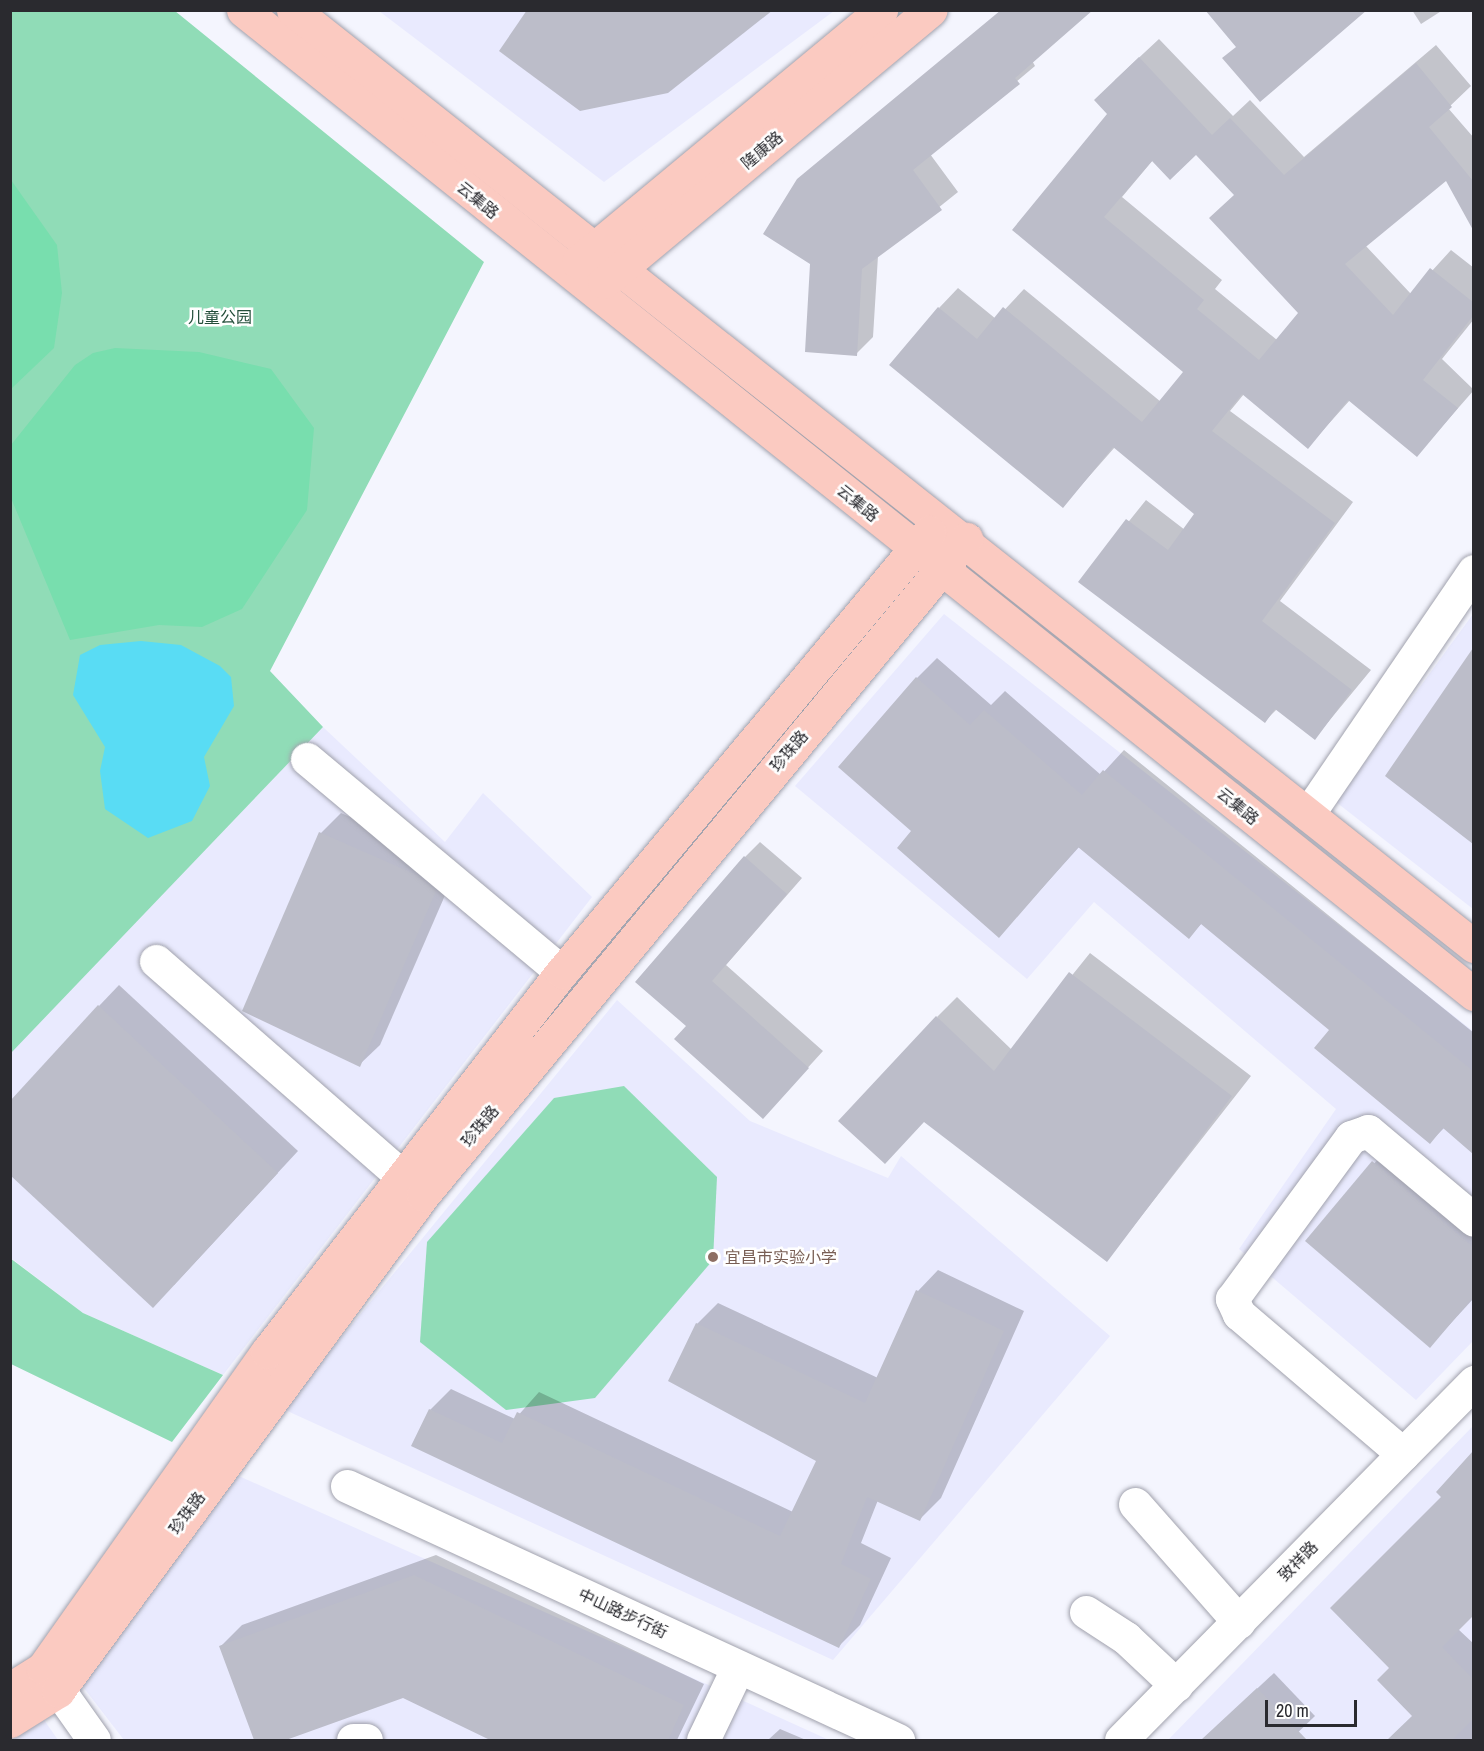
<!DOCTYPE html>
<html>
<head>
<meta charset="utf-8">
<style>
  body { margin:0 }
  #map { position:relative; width:1484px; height:1751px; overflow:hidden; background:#f4f5fe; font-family:"Archivo Narrow","Noto Sans SC",sans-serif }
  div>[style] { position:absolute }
  .built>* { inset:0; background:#e9eafe }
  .green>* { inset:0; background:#90dcb7 }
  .forest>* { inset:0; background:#78deae }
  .water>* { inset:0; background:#59dcf4 }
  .shadow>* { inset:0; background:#0003 }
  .building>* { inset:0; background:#bcbdc9 }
  .roads { filter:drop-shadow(0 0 2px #a1a2ad) drop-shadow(0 0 2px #a1a2ad) }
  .minor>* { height:33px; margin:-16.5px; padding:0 16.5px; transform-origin:16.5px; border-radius:16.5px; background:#fff }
  .major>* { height:33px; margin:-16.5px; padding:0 16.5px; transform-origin:16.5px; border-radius:16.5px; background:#fbcac1 }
  .dots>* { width:16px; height:16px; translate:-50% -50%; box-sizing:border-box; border:3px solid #fff; border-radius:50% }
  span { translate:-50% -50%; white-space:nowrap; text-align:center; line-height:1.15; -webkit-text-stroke:5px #fff; paint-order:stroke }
  .street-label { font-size:16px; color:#2a2a2f }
  .park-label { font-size:16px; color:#234e3a }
  .education-label { font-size:16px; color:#785e54 }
  .left { translate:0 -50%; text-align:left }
  .frame { position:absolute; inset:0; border:12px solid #2a2a2f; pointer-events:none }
  .scale { position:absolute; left:1265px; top:1700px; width:92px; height:27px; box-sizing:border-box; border:3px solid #2a2a2f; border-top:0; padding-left:8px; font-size:18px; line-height:21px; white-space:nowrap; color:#2a2a2f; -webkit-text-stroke:4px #fff; paint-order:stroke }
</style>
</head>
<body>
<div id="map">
  <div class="built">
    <i style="clip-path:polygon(379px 11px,834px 11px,604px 182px)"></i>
    <i style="clip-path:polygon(944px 614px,1473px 1031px,1473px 1341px,1416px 1400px,1239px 1249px,1336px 1109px,1094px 902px,1027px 979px,795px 786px)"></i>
    <i style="clip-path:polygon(1473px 614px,1473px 909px,1336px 802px)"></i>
    <i style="clip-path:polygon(323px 727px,445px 842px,483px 793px,592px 897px,223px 1375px,83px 1313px,11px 1258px,10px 1053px)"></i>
    <i style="clip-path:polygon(617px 1000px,750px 1121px,888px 1178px,901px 1156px,1110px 1336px,833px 1660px,283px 1409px)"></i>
    <i style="clip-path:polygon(1473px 1426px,1473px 1740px,1168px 1740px)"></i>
    <i style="clip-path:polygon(232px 1473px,713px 1687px,829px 1740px,124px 1740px,80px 1683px)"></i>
    <i style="clip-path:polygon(42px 1717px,58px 1740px,12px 1740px)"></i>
  </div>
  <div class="green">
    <i style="clip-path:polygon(11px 11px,175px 11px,484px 262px,270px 671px,323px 727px,11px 1053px)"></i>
    <i style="clip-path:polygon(624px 1086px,717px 1177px,713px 1260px,595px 1398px,506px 1410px,420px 1342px,427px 1242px,554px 1098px)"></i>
    <i style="clip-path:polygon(10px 1258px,83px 1313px,223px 1375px,172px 1442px,11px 1364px)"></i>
  </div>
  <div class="forest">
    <i style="clip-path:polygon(11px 180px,57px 245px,62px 293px,54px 348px,11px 389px)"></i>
    <i style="clip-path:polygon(115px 348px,199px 352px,271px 369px,314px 428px,307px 510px,242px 609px,202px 627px,159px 625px,70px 640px,11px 498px,11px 445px,75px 365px,93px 353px)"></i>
  </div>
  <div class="water">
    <i style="clip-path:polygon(141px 641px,181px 645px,220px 666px,231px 677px,234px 706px,204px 757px,210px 786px,192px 821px,148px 838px,105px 809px,100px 771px,105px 747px,73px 695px,80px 655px,100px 645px)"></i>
  </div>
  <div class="shadow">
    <i style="clip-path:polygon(1005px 10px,1035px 66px,930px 154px,958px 192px,878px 256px,873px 337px,856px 354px,812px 263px,801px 177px)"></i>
    <i style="clip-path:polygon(1412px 10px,1443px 10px,1421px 24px)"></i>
    <i style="clip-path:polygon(evenodd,1159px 39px,1233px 116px,1250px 100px,1304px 157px,1436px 45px,1471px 86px,1448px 108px,1474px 138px,1474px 227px,1447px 178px,1365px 245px,1411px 294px,1451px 250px,1474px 268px,1474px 319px,1442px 359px,1474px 390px,1417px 455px,1350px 400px,1308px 447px,1244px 394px,1230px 411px,1353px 502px,1280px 601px,1371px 670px,1315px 738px,1277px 709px,1265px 721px,1081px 581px,1146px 500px,1185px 530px,1197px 514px,1115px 447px,1063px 506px,939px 308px,958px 288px,996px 319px,1024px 289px,1161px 402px,1185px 372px,1014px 230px,1109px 114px,1115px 80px,1159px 39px,1196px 153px,1235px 194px,1300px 312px,1277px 340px,1215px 289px,1222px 280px,1122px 197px,1153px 160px,1196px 153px)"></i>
    <i style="clip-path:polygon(1474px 650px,1474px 842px,1387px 776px)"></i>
    <i style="clip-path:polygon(937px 658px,991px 705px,1005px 691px,1101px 775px,1124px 750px,1474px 1033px,1474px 1152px,1445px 1127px,1430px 1142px,1331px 1030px,1202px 923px,1188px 937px,1080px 846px,999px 936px,914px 831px,917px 678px)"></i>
    <i style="clip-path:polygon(341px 813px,438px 855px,456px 870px,380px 1045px,359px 1065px,321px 833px)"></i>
    <i style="clip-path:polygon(760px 842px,802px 878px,726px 965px,823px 1051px,763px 1117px,688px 1026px,745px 857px)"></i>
    <i style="clip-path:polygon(1090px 953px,1251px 1076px,1107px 1260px,937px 1017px,957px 997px,1012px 1050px)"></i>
    <i style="clip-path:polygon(119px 985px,298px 1151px,174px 1285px,99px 1006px)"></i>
    <i style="clip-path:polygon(1394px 1141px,1474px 1209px,1474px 1298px,1430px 1346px,1307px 1240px)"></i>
    <i style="clip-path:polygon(938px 1270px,1024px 1311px,941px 1498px,920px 1519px,878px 1500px,861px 1543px,891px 1558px,860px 1625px,839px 1646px,430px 1410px,451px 1389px,515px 1419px,539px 1392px,793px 1512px,818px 1461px,670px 1380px,697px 1324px,718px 1303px,878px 1378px,918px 1291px)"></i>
    <i style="clip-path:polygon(1474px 1453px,1474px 1614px,1458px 1629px,1474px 1644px,1474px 1740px,1388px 1740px,1414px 1716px,1391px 1667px,1444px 1497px,1438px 1492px)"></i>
    <i style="clip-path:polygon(436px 1555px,704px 1684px,677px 1740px,494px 1740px,403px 1696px,282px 1740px,256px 1740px,221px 1646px,242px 1625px)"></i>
    <i style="clip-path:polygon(1274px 1673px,1315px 1716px,1290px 1740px,1202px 1740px)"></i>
    <i style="clip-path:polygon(780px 1729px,806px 1740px,768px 1740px)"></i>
  </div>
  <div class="building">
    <i style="clip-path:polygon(527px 10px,773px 10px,668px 93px,580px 111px,499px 51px)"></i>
    <i style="clip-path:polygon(1001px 10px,1093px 10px,1015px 78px,1020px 84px,913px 170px,942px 210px,862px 269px,857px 356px,805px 352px,810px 264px,763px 234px,797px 179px)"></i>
    <i style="clip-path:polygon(1205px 10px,1367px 10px,1260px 102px,1222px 58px,1236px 47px)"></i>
    <i style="clip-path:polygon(evenodd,1139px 57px,1212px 135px,1230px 118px,1284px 175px,1416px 63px,1452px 107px,1429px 127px,1473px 181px,1473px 230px,1446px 181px,1345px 264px,1393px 315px,1430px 268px,1473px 302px,1473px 316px,1423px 380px,1458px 408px,1417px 457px,1348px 400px,1308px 449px,1242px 394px,1212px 431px,1335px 523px,1262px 621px,1352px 690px,1315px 740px,1275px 709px,1265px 723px,1078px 582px,1126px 519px,1168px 550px,1194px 514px,1113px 447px,1063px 508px,889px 365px,938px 307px,977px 339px,1003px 307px,1142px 422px,1183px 372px,1012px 230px,1107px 114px,1094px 100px,1139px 57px,1196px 155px,1234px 195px,1209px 218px,1298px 313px,1259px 360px,1197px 309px,1204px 300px,1104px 217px,1152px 161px,1170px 180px,1196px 155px)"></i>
    <i style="clip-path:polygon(1473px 648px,1473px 844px,1385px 776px)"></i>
    <i style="clip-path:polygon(916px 677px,970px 725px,984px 710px,1082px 795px,1103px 770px,1473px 1071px,1473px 1154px,1443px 1128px,1430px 1144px,1314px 1048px,1329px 1030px,1201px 924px,1189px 939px,1078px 847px,999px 938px,897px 848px,911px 831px,838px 767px)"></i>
    <i style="clip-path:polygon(319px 832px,417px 875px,436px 891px,360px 1067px,242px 1011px)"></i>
    <i style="clip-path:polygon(744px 856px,787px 894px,712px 981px,809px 1068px,763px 1119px,674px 1039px,686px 1026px,635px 982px)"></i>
    <i style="clip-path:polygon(1069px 972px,1232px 1096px,1107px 1262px,924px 1122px,885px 1164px,838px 1121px,936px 1016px,994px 1071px)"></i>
    <i style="clip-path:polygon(98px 1005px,278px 1173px,153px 1308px,10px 1175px,10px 1101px)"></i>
    <i style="clip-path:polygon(1372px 1161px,1473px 1247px,1473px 1297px,1430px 1348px,1305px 1241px)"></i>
    <i style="clip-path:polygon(916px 1290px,1004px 1331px,920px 1521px,867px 1497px,841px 1564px,871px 1579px,839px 1648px,411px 1446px,429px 1409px,502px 1443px,517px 1412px,780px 1536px,816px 1461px,668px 1381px,696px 1323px,865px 1403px)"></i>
    <i style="clip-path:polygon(1473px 1451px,1473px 1616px,1442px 1647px,1473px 1679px,1473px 1719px,1452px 1740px,1387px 1740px,1412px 1716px,1377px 1680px,1389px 1668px,1330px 1608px,1441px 1497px,1436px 1492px)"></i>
    <i style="clip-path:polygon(414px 1575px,684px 1705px,668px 1740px,490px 1740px,403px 1698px,286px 1740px,254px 1740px,219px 1646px)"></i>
    <i style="clip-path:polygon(1257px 1688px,1307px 1740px,1201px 1740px)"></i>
  </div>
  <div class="roads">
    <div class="minor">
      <i style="left:307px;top:759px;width:332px;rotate:39.9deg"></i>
      <i style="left:1308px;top:814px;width:294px;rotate:-55.7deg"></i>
      <i style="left:156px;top:961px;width:327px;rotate:41.2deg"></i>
      <i style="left:1403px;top:1454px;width:216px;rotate:-139.5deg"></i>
      <i style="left:1239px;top:1314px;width:17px;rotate:-115deg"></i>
      <i style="left:1232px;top:1299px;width:201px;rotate:-53.7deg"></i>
      <i style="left:1351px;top:1137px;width:18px;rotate:-19deg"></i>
      <i style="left:1368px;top:1131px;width:138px;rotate:40deg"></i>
      <i style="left:347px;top:1486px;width:607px;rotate:24.75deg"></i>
      <i style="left:1135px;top:1504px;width:157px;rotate:48.6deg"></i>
      <i style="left:1086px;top:1612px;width:48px;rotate:33deg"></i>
      <i style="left:1126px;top:1638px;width:69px;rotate:43.2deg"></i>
      <i style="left:43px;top:1668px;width:88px;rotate:54.7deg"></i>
      <i style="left:353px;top:1740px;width:13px"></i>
      <i style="left:703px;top:1740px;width:81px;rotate:-64.4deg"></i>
      <i style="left:1121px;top:1740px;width:503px;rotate:-45.4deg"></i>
    </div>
    <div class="major">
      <i style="left:243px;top:10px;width:1576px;rotate:38.64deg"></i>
      <i style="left:293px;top:10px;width:1507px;rotate:38.4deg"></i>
      <i style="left:578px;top:262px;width:394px;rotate:-39.7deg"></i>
      <i style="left:604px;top:282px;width:425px;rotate:-39.8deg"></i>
      <i style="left:10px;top:1689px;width:39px;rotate:-32deg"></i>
      <i style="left:43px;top:1668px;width:387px;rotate:-54.7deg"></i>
      <i style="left:267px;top:1352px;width:481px;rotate:-52.2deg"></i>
      <i style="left:562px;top:972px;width:573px;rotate:-50.17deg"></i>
      <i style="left:10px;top:1721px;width:57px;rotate:-32deg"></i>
      <i style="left:58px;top:1691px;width:616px;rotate:-53.65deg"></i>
      <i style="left:423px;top:1195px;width:852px;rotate:-50.38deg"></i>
    </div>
  </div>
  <div class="dots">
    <i style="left:713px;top:1257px;background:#8d6e63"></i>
  </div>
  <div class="street-label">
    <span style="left:762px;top:150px;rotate:-40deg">隆康路</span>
    <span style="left:478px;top:200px;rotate:39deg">云集路</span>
    <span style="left:858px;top:503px;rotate:39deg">云集路</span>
    <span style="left:789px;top:751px;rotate:-50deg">珍珠路</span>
    <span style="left:1238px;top:806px;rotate:39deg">云集路</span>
    <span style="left:480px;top:1126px;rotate:-51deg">珍珠路</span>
    <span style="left:187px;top:1513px;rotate:-54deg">珍珠路</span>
    <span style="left:1298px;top:1561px;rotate:-46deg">致祥路</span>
    <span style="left:623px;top:1613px;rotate:25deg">中山路步行街</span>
  </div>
  <div class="park-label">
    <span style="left:220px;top:317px">儿童公园</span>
  </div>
  <div class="education-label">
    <span class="left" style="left:725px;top:1257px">宜昌市实验小学</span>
  </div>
  <div class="frame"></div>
  <div class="scale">20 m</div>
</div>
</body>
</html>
